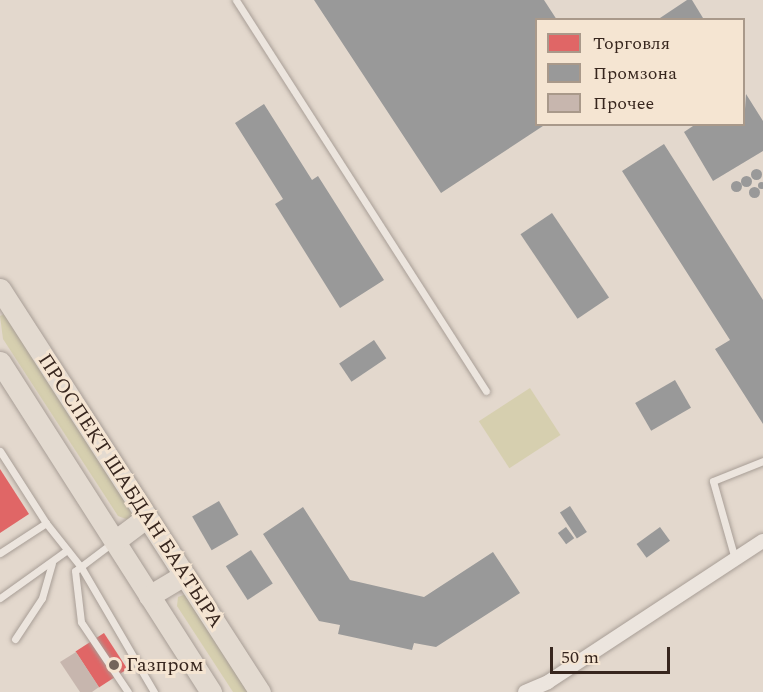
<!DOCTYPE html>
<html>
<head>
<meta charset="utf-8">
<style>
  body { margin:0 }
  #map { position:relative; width:763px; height:692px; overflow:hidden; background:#e3d8cd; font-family:Spectral,serif }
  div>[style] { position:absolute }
  .green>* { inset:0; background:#d6cfaf; transform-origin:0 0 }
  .shops>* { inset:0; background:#e06666; transform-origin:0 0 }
  .industry>* { inset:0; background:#999; transform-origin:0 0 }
  .round { border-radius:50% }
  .building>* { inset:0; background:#c7b6ae }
  .roads { filter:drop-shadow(0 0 2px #a89e96) drop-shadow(0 0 2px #a89e96) }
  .service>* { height:7px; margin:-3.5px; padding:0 3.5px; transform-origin:3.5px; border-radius:3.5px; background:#ece5de }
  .minor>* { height:14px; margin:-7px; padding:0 7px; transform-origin:7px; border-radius:7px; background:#ece5de }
  .primary>* { height:21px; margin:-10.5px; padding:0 10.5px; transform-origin:10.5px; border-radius:10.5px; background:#e3dad0 }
  .dots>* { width:16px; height:16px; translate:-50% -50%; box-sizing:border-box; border:3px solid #f5e5d2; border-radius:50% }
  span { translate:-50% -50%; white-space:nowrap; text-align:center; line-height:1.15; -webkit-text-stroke:6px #f5e5d2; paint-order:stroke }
  .street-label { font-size:20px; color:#37261e }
  .poi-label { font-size:20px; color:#37261e }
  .left { translate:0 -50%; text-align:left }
  .legend { position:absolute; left:535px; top:18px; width:210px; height:108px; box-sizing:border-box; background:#f5e5d2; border:2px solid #a9998a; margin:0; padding:8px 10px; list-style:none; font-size:18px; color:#37261e }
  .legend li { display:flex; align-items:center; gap:12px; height:30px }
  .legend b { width:30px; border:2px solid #a9998a }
  .scale { position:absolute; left:550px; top:647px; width:120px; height:27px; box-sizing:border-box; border:3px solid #37261e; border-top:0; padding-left:8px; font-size:18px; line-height:21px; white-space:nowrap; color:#37261e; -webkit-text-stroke:4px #f5e5d2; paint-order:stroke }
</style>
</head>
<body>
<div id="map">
  <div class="green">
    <i style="clip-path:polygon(4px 314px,9px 316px,137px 511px,129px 520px,118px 516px,3px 339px,0 316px)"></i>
    <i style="left:530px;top:388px;width:56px;height:61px;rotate:57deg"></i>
    <i style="clip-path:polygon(189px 593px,254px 692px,233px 692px,177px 606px,178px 597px)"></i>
  </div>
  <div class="shops">
    <i style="clip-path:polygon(0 469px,29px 514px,0 533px)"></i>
    <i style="left:104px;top:633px;width:43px;height:34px;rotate:57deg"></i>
  </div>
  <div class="industry">
    <i style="clip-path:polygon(314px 0,544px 0,557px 20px,536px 20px,536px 124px,546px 124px,441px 193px)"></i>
    <i style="clip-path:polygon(687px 0,692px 0,703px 18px,657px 20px)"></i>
    <i style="clip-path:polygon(746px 94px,763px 121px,763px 151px,713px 181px,684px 132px,696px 124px,744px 124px)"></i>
    <i style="clip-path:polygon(264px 104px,312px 180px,318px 176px,384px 280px,340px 308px,275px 204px,283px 199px,235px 123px)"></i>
    <i style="clip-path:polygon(664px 144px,763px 300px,763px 424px,715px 349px,730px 340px,622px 171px)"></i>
    <i class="round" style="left:750.5px;top:168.5px;width:11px;height:11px"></i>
    <i class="round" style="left:740.5px;top:175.5px;width:11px;height:11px"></i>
    <i class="round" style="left:730.5px;top:180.5px;width:11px;height:11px"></i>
    <i class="round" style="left:757.5px;top:181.5px;width:7px;height:7px"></i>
    <i class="round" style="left:748.5px;top:186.5px;width:11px;height:11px"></i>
    <i style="left:552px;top:213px;width:102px;height:38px;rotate:56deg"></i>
    <i style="left:374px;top:340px;width:22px;height:42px;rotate:56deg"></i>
    <i style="left:675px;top:380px;width:32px;height:46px;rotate:60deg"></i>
    <i style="left:219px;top:501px;width:39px;height:31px;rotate:60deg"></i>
    <i style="left:570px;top:506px;width:31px;height:12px;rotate:57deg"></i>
    <i style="clip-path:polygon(303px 507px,350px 580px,424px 597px,493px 552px,520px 593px,436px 647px,414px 643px,412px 650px,338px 634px,340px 625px,319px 621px,263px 534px)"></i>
    <i style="left:566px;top:527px;width:14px;height:10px;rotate:54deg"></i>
    <i style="left:660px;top:527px;width:17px;height:29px;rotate:54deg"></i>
    <i style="left:251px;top:550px;width:40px;height:30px;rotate:57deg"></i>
  </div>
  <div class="building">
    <i style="clip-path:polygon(76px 652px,99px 687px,92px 692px,80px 692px,60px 662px)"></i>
  </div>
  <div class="roads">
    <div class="service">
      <i style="left:236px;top:0;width:464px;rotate:57.4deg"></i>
      <i style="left:0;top:451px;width:85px;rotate:57.4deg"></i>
      <i style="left:46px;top:523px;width:56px;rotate:51.5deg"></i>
      <i style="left:81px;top:567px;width:145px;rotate:59.7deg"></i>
      <i style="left:112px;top:543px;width:46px;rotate:142.9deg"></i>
      <i style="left:75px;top:571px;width:51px;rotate:83.3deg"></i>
      <i style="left:81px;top:622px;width:84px;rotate:56.1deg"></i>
      <i style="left:0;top:553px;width:55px;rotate:-33.1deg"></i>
      <i style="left:735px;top:559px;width:81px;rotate:-105.8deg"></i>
      <i style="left:713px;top:481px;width:54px;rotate:-21.8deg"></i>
      <i style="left:0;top:598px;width:81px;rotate:-35.5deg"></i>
      <i style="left:15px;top:639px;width:49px;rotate:-56.6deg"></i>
      <i style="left:42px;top:598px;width:36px;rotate:-74deg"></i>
    </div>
    <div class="minor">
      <i style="left:525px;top:692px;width:25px;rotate:-23deg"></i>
      <i style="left:548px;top:682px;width:257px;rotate:-33.3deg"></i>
    </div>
    <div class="primary">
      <i style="left:0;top:289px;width:480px;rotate:57.2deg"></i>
      <i style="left:0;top:362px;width:392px;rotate:57.4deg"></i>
      <i style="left:115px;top:541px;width:39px;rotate:-37deg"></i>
      <i style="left:149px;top:596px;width:41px;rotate:-31deg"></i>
    </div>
  </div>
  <div class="dots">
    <i style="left:114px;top:665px;background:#73645b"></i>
  </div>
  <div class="street-label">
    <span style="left:130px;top:491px;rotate:57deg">ПРОСПЕКТ ШАБДАН БААТЫРА</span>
  </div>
  <div class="poi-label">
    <span class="left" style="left:126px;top:665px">Газпром</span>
  </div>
  <ul class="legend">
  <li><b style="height:16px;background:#e06666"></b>Торговля</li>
  <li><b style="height:16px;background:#999"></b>Промзона</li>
  <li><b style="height:16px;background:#c7b6ae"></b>Прочее</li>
  </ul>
  <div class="scale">50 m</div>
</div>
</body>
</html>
